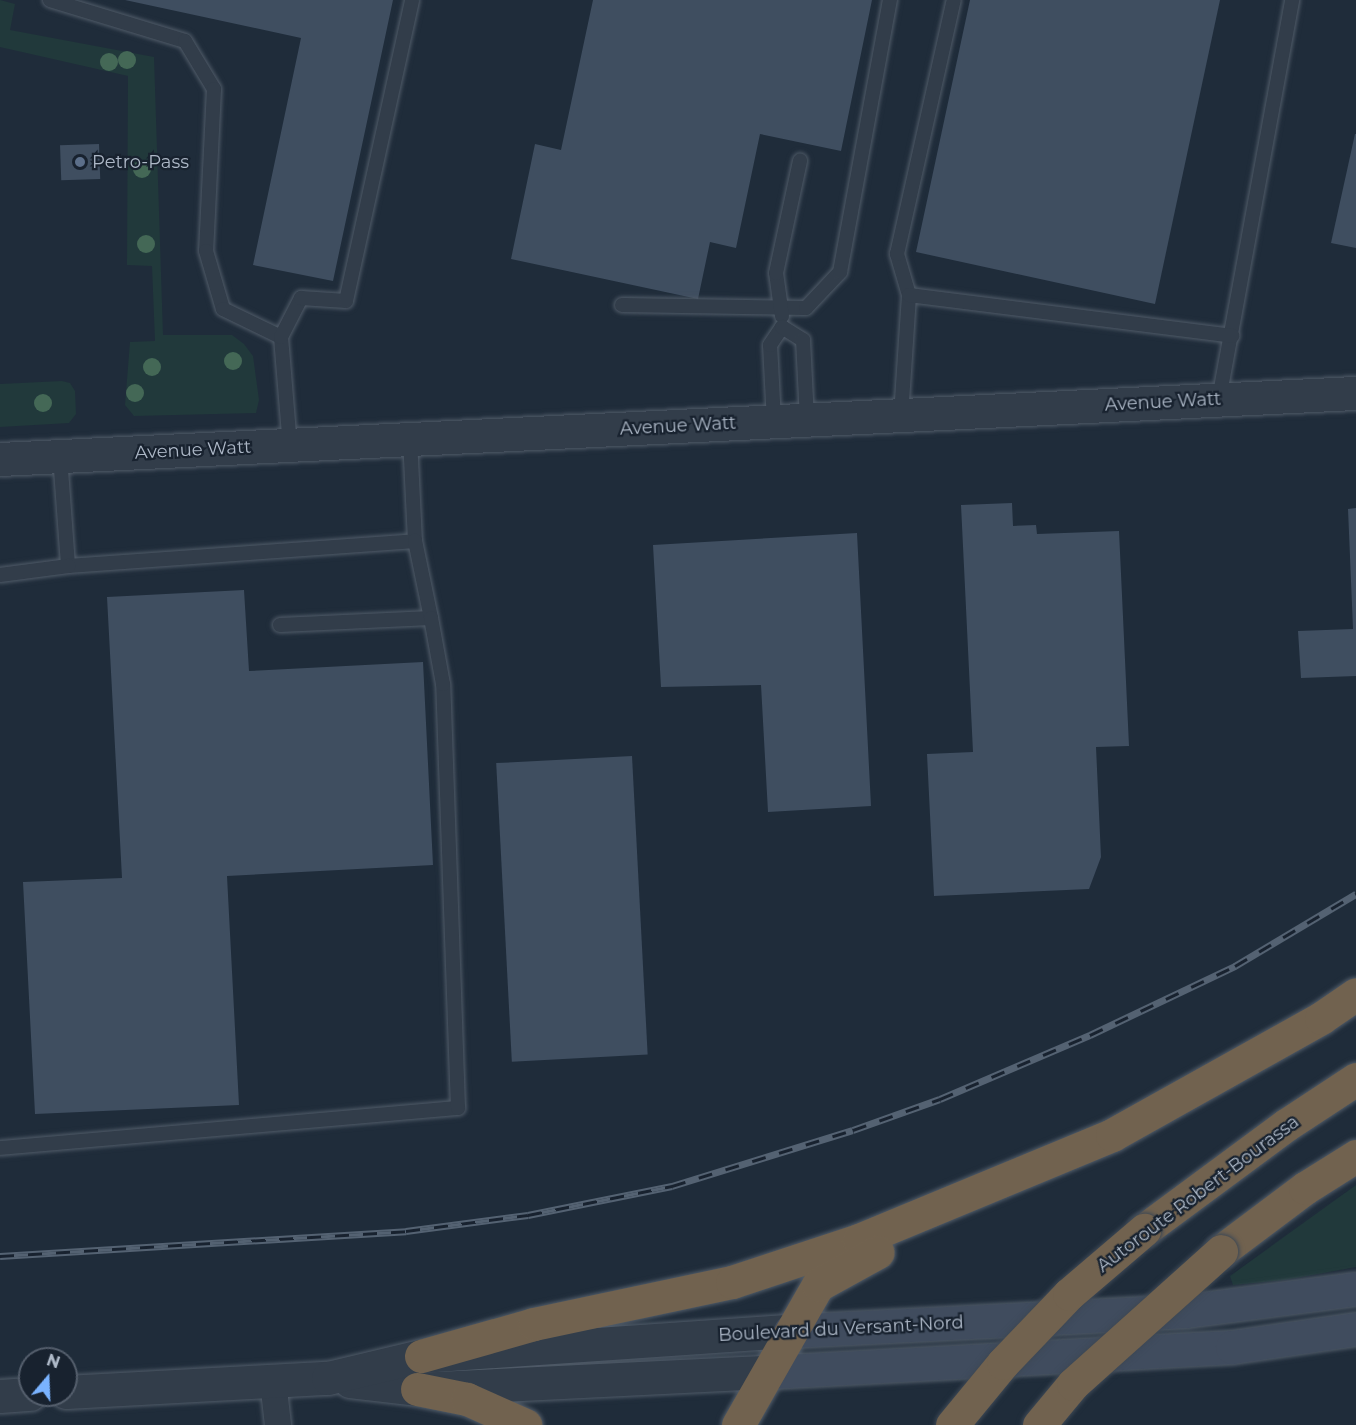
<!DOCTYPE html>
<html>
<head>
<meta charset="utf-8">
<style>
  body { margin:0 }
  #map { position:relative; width:1356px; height:1425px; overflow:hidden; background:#1f2c3a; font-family:Montserrat,sans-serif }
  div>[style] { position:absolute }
  .green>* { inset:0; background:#21393b }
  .building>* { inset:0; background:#3f4e60; transform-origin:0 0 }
  .roads { filter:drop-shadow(0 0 2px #505b68) drop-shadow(0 0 2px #505b68) }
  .service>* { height:14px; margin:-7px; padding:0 7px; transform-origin:7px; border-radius:7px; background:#323d4a }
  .minor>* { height:26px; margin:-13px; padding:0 13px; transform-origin:13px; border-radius:13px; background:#323d4a }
  .tertiary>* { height:33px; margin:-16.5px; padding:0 16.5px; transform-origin:16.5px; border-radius:16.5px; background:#323d4a }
  .secondary>* { height:33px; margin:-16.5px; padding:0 16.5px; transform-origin:16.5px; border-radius:16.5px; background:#404c5e }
  .motorway>* { height:33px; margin:-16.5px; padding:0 16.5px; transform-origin:16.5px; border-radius:16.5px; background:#71624f }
  .rail>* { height:7px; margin-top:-3.5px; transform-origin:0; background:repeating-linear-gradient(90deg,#18222f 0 14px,#546272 0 28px); box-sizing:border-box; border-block:2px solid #546272 }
  .bridges { filter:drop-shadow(0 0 2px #3d4855) drop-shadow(0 0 2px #3d4855) }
  .motorway-bridge>* { height:33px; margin:-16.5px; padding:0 16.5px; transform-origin:16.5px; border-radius:16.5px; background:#71624f }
  .trees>* { width:18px; height:18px; margin:-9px; border-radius:50%; background:#446856 }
  .dots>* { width:16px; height:16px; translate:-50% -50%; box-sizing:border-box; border:3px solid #18222f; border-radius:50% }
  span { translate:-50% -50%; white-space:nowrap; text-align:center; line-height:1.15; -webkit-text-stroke:4.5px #18222f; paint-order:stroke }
  .poi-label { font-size:18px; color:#adb8c7 }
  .left { translate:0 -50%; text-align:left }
  .street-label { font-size:18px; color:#adb8c7 }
  .north { position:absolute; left:18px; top:1347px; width:60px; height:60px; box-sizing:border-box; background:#18222f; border:2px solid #545e6c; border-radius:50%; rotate:19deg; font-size:16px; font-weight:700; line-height:24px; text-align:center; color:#adb8c7 }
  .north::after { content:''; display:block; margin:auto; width:21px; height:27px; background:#7ab3ff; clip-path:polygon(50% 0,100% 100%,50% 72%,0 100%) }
</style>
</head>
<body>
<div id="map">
  <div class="green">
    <i style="clip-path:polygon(0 0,15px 4px,10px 30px,154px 57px,163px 335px,232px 335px,244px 344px,253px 356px,259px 400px,256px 413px,134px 416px,125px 405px,130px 342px,155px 341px,152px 266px,127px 265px,128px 76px,0 47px)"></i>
    <i style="clip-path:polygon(62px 381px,70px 383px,75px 391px,76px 414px,69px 423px,0 427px,0 384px)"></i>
    <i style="clip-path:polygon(1356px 1185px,1356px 1267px,1285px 1280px,1233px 1285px,1230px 1276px)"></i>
  </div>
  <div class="building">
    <i style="clip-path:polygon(125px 0,393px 0,333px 281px,253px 265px,301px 38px)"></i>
    <i style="clip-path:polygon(593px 0,872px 0,841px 151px,760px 134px,736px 248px,710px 242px,698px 299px,511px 259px,535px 144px,561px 150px)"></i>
    <i style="clip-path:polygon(970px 0,1220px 0,1155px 304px,916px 252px)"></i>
    <i style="clip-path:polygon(1355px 134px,1356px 134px,1356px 248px,1331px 243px)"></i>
    <i style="left:99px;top:144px;width:35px;height:39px;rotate:88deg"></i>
    <i style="clip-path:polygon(1012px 503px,1013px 526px,1036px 525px,1037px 534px,1119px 531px,1129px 746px,1096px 747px,1101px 857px,1089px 889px,934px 896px,927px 754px,973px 752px,961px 505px)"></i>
    <i style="clip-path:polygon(1356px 508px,1356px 676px,1301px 678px,1298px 631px,1353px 629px,1348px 509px)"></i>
    <i style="clip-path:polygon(857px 533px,871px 806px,768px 812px,761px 685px,661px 687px,653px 545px)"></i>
    <i style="clip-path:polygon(244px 590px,249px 671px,423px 662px,433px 865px,227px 876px,239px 1105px,35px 1114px,23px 882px,122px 878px,107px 597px)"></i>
    <i style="left:632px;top:756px;width:299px;height:136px;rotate:87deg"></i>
  </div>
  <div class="roads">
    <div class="service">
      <i style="left:50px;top:0;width:141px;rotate:16.9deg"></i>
      <i style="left:185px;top:41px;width:56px;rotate:58.9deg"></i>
      <i style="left:214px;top:89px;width:162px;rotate:92.8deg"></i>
      <i style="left:206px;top:251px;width:60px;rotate:73.7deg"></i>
      <i style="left:223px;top:309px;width:64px;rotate:25.8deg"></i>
      <i style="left:281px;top:337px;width:109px;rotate:85.3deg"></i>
      <i style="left:909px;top:295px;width:43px;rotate:-106.3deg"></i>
      <i style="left:897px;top:254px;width:260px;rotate:-77.4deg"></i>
      <i style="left:622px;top:305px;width:184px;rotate:0.9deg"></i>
      <i style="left:806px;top:308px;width:50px;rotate:-46.6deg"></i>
      <i style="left:840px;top:272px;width:277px;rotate:-79.6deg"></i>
      <i style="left:782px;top:316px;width:43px;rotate:-97.9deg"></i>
      <i style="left:776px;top:273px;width:115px;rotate:-77.9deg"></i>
      <i style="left:281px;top:337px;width:44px;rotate:-62.9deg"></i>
      <i style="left:301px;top:298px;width:45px;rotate:3.8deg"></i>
      <i style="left:346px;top:301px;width:308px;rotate:-77.6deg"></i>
      <i style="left:1219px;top:399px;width:406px;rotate:-79.6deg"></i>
      <i style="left:901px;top:416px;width:121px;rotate:-86.2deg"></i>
      <i style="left:909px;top:295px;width:326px;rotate:7.2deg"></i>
      <i style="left:774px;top:421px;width:76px;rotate:-93deg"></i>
      <i style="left:770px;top:345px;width:22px;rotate:-56deg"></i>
      <i style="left:782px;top:327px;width:25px;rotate:32deg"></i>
      <i style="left:803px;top:340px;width:79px;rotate:87.1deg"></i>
      <i style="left:60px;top:456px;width:110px;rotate:85.8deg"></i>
      <i style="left:68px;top:566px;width:348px;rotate:-4.1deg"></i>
      <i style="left:415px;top:541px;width:101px;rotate:-92.8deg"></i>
      <i style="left:0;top:575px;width:69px;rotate:-7.5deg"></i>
      <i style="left:280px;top:625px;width:151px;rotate:-2.7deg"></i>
      <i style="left:431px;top:618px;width:79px;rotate:-101.7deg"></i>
      <i style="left:0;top:1148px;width:460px;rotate:-5deg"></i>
      <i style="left:458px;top:1108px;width:424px;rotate:-92deg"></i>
      <i style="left:443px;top:684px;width:67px;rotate:-100.3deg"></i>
    </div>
    <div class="minor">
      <i style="left:273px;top:1381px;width:44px;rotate:83.5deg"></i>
    </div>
    <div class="tertiary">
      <i style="left:0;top:459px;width:1358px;rotate:-2.79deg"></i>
      <i style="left:350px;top:1381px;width:67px;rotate:6.8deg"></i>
      <i style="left:417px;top:1389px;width:352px;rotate:-2.8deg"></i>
      <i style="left:66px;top:1392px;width:262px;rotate:-3.1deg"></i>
      <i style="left:328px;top:1378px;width:96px;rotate:-13.3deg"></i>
      <i style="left:421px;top:1356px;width:370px;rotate:-3.9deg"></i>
      <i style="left:0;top:1396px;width:30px;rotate:-4deg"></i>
    </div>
    <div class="secondary">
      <i style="left:790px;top:1331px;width:397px;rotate:-2.9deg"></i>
      <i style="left:1186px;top:1311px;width:171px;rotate:-7.4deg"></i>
      <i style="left:769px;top:1372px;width:464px;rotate:-3.1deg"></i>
      <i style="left:1232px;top:1347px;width:125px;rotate:-8.3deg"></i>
    </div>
    <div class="motorway">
      <i style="left:1144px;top:1230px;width:177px;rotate:-36.5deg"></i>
      <i style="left:1286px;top:1125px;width:84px;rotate:-33.3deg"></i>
      <i style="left:1221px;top:1251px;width:105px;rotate:-36.9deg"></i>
      <i style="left:1305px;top:1188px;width:60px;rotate:-32.1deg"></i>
      <i style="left:421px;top:1356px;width:117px;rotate:-15.8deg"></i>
      <i style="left:534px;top:1324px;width:202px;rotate:-12deg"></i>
      <i style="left:732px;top:1282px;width:134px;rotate:-18.3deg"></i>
      <i style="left:859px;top:1240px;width:274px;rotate:-22.5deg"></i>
      <i style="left:1112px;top:1135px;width:240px;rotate:-29.2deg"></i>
      <i style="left:1321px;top:1018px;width:42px;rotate:-34.4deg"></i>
      <i style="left:417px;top:1389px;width:51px;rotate:11.3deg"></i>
      <i style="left:467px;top:1399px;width:64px;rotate:24.1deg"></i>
      <i style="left:738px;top:1425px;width:161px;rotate:-60.3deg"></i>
      <i style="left:818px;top:1285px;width:68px;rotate:-28.8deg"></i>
    </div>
  </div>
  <div class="rail">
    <i style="left:0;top:1256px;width:407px;rotate:-3.5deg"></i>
    <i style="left:406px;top:1231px;width:123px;rotate:-7.5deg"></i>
    <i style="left:528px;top:1215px;width:147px;rotate:-11.4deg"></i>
    <i style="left:672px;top:1186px;width:189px;rotate:-17.2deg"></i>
    <i style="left:853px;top:1130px;width:92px;rotate:-19.6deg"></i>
    <i style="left:940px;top:1099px;width:163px;rotate:-23.1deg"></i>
    <i style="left:1090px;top:1035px;width:161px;rotate:-25.4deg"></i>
    <i style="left:1235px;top:966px;width:141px;rotate:-30.8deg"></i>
  </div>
  <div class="bridges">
    <div class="motorway-bridge">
      <i style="left:952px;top:1425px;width:80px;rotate:-50.6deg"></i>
      <i style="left:1003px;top:1363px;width:95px;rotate:-46.3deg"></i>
      <i style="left:1069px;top:1294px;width:99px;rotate:-40.5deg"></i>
      <i style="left:1039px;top:1425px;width:53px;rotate:-50.3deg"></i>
      <i style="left:1073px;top:1384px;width:199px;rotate:-41.9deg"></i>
    </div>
  </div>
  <div class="trees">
    <i style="left:127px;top:60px"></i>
    <i style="left:109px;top:62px"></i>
    <i style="left:142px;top:169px"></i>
    <i style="left:146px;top:244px"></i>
    <i style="left:233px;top:361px"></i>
    <i style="left:152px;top:367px"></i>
    <i style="left:135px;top:393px"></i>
    <i style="left:43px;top:403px"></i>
  </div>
  <div class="dots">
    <i style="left:80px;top:162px;background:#5c6f8a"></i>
  </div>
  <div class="poi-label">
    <span class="left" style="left:92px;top:162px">Petro-Pass</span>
  </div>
  <div class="street-label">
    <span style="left:1163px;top:402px;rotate:-3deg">Avenue Watt</span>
    <span style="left:678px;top:426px;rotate:-3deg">Avenue Watt</span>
    <span style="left:193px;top:450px;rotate:-3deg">Avenue Watt</span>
    <span style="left:1198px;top:1194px;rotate:-37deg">Autoroute Robert-Bourassa</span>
    <span style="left:841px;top:1329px;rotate:-3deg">Boulevard du Versant-Nord</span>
  </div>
  <div class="north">N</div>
</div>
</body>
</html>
